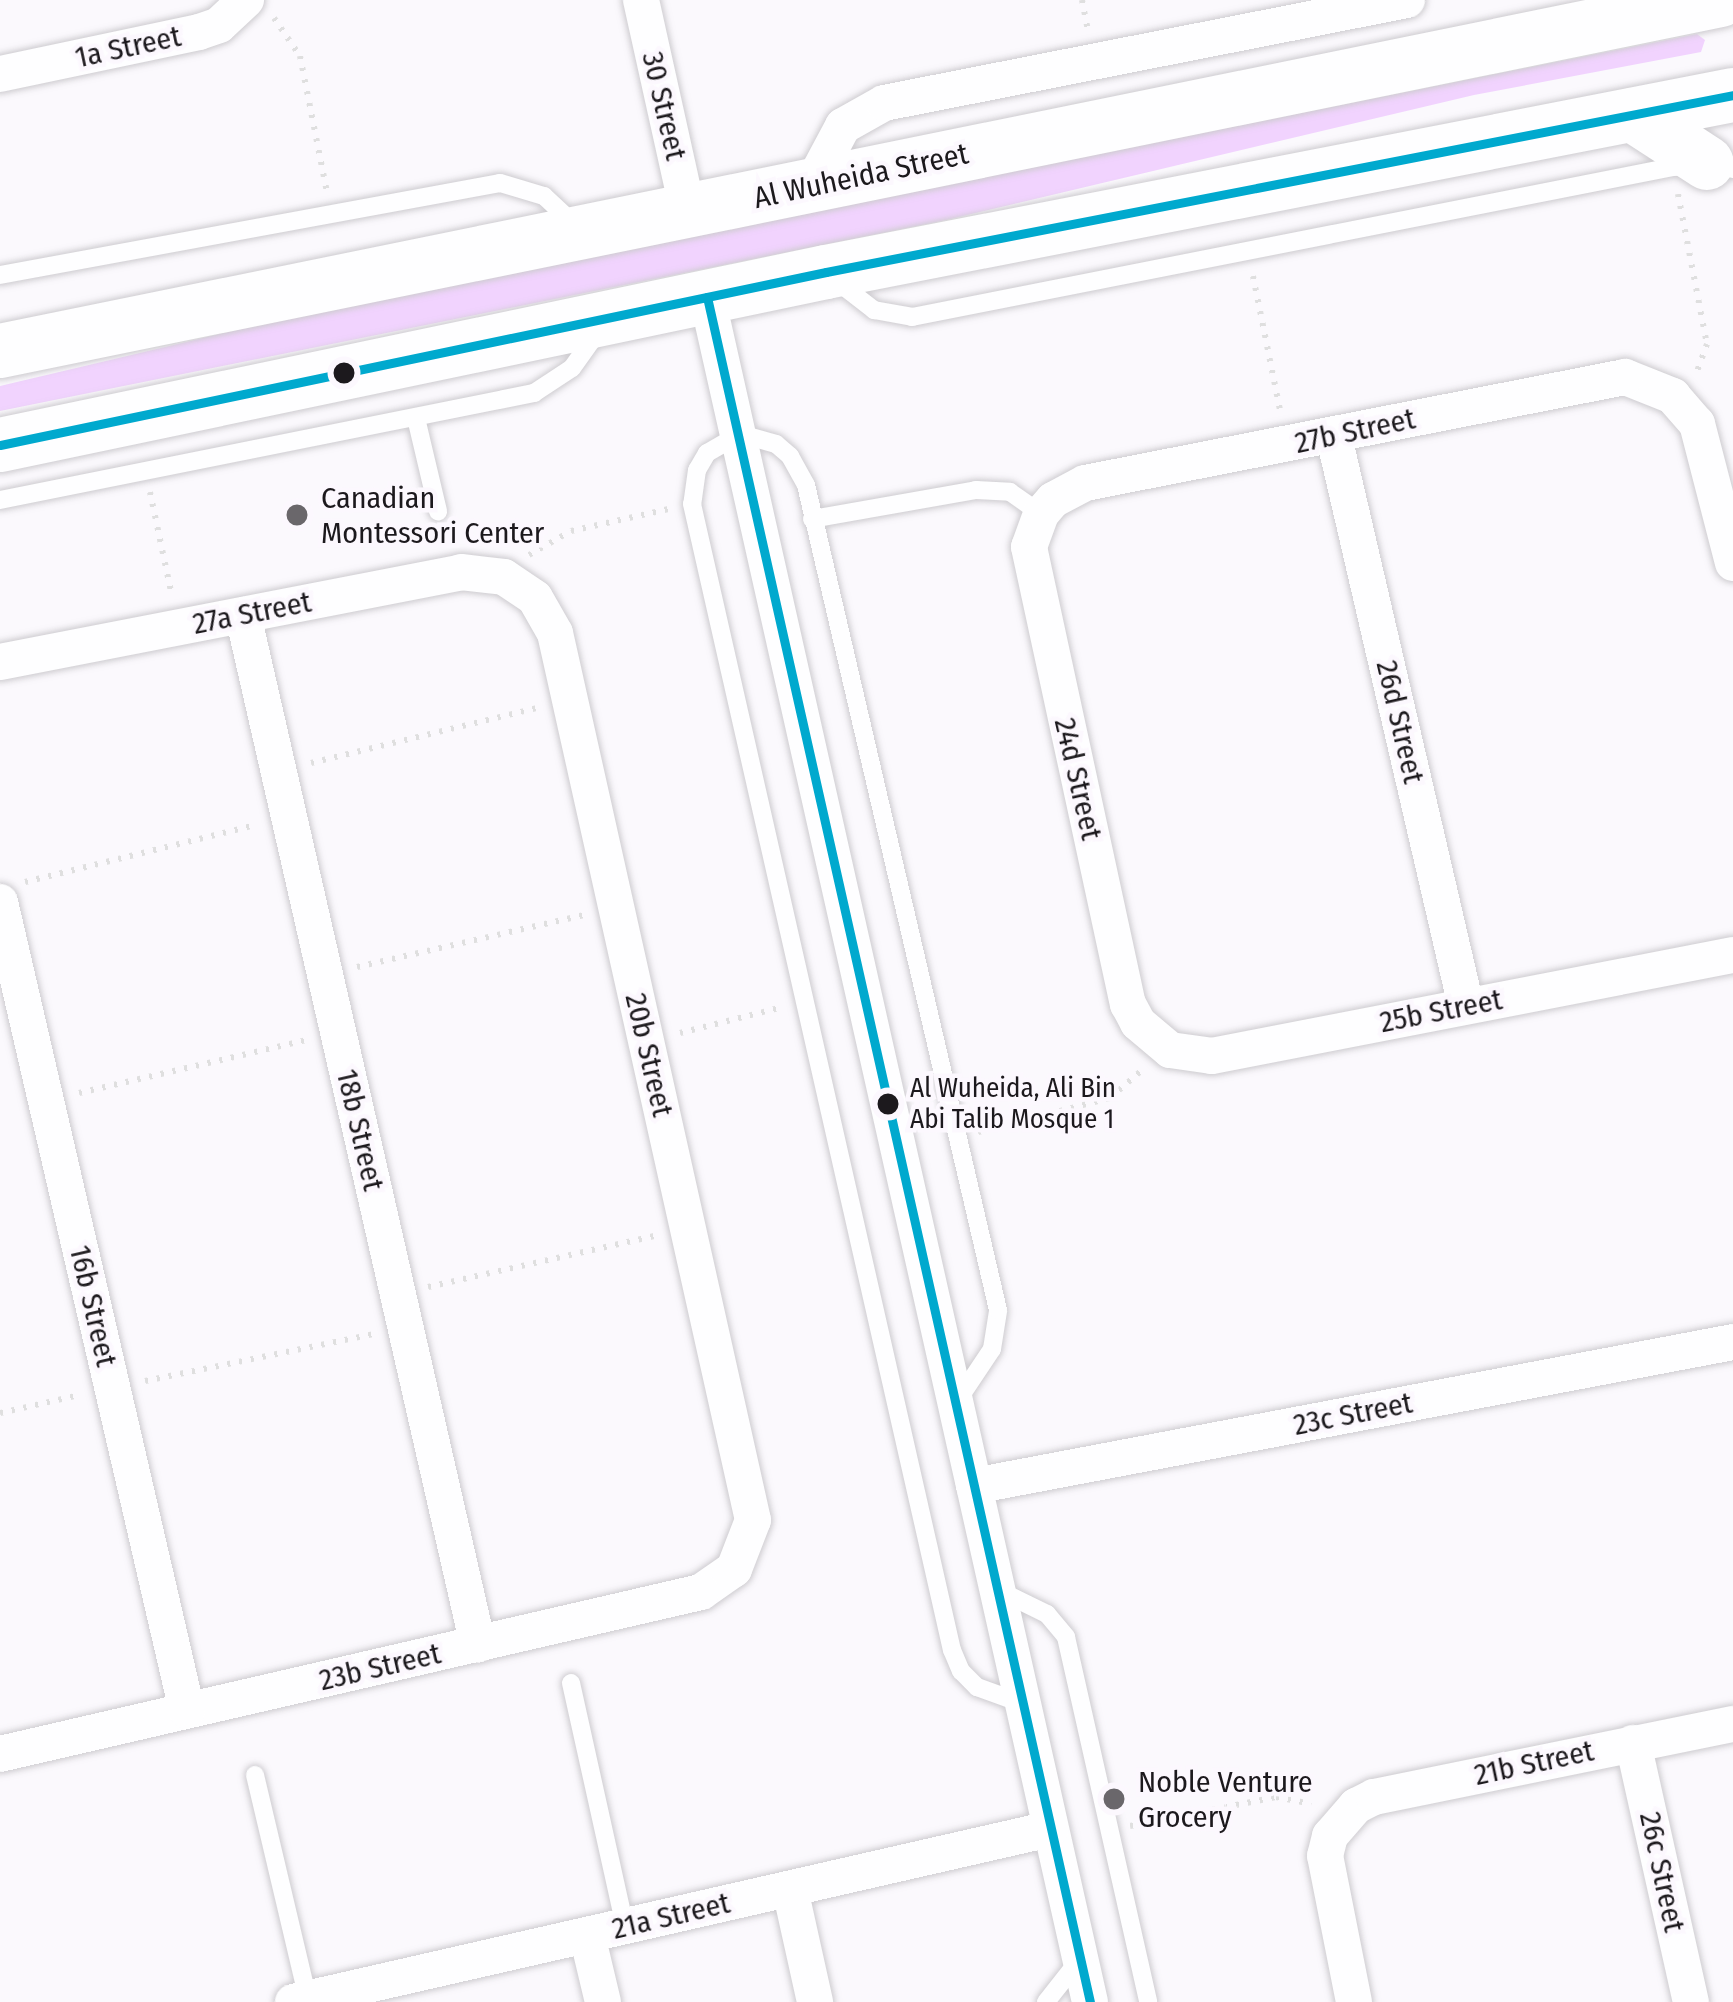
<!DOCTYPE html>
<html>
<head>
<meta charset="utf-8">
<style>
  body { margin:0 }
  #map { position:relative; width:1733px; height:2002px; overflow:hidden; background:#fbf9fd; font-family:"Fira Sans Condensed",sans-serif }
  div>[style] { position:absolute }
  .green>* { inset:0; background:#f1d3fe }
  .path>* { height:6px; margin-top:-3px; transform-origin:0; background:repeating-linear-gradient(90deg,#dfdfdf 0 3px,transparent 0 12px) }
  .roads { filter:drop-shadow(0 0 3px #ceccd0) drop-shadow(0 0 3px #ceccd0) }
  .service>* { height:18px; margin:-9px; padding:0 9px; transform-origin:9px; border-radius:9px; background:#fefeff }
  .minor>* { height:36px; margin:-18px; padding:0 18px; transform-origin:18px; border-radius:18px; background:#fefeff }
  .primary>* { height:54px; margin:-27px; padding:0 27px; transform-origin:27px; border-radius:27px; background:#fefeff }
  .bus-1>* { height:9px; margin:-4.5px; padding:0 4.5px; transform-origin:4.5px; border-radius:4.5px; background:#00a9ce }
  .dots>* { width:33px; height:33px; translate:-50% -50%; box-sizing:border-box; border:6px solid #fcf8fe; border-radius:50% }
  span { translate:-50% -50%; white-space:nowrap; text-align:center; line-height:1.15; -webkit-text-stroke:9px #fcf8fe; paint-order:stroke }
  .bus-label { font-size:27px; color:#1c191d }
  .left { translate:0 -50%; text-align:left }
  .street-label { font-size:30px; color:#1c191d }
  .poi-label { font-size:30px; color:#1c191d }
</style>
</head>
<body>
<div id="map">
  <div class="green">
    <i style="clip-path:polygon(1697px 34px,1705px 40px,1701px 52px,1474px 95px,946px 220px,0 411px,0 386px,359px 301px)"></i>
  </div>
  <div class="path">
    <i style="left:1082px;top:0;width:33px;rotate:79deg"></i>
    <i style="left:274px;top:18px;width:46px;rotate:55.6deg"></i>
    <i style="left:300px;top:56px;width:139px;rotate:78.8deg"></i>
    <i style="left:1678px;top:194px;width:153px;rotate:79.1deg"></i>
    <i style="left:1707px;top:344px;width:32px;rotate:110deg"></i>
    <i style="left:1253px;top:276px;width:137px;rotate:78.6deg"></i>
    <i style="left:150px;top:492px;width:106px;rotate:78.1deg"></i>
    <i style="left:529px;top:555px;width:48px;rotate:-29.7deg"></i>
    <i style="left:571px;top:531px;width:100px;rotate:-12.7deg"></i>
    <i style="left:311px;top:763px;width:233px;rotate:-13.7deg"></i>
    <i style="left:25px;top:882px;width:238px;rotate:-13.9deg"></i>
    <i style="left:357px;top:967px;width:233px;rotate:-12.9deg"></i>
    <i style="left:680px;top:1033px;width:106px;rotate:-14.2deg"></i>
    <i style="left:79px;top:1093px;width:233px;rotate:-13.1deg"></i>
    <i style="left:978px;top:1132px;width:136px;rotate:-14.4deg"></i>
    <i style="left:1110px;top:1098px;width:41px;rotate:-41.1deg"></i>
    <i style="left:428px;top:1287px;width:233px;rotate:-12.7deg"></i>
    <i style="left:145px;top:1381px;width:233px;rotate:-11.6deg"></i>
    <i style="left:0;top:1413px;width:81px;rotate:-12.8deg"></i>
    <i style="left:1130px;top:1826px;width:149px;rotate:-11.2deg"></i>
    <i style="left:1276px;top:1797px;width:36px;rotate:11deg"></i>
  </div>
  <div class="roads">
    <div class="service">
      <i style="left:0;top:275px;width:508px;rotate:-10.43deg"></i>
      <i style="left:500px;top:183px;width:46px;rotate:16.5deg"></i>
      <i style="left:544px;top:196px;width:40px;rotate:43deg"></i>
      <i style="left:834px;top:279px;width:51px;rotate:37.8deg"></i>
      <i style="left:874px;top:310px;width:39px;rotate:10deg"></i>
      <i style="left:912px;top:317px;width:776px;rotate:-11.15deg"></i>
      <i style="left:1673px;top:167px;width:34px;rotate:-7deg"></i>
      <i style="left:1707px;top:163px;width:27px;rotate:13deg"></i>
      <i style="left:416px;top:418px;width:96px;rotate:76.7deg"></i>
      <i style="left:0;top:500px;width:545px;rotate:-11.33deg"></i>
      <i style="left:534px;top:393px;width:45px;rotate:-33.3deg"></i>
      <i style="left:572px;top:368px;width:47px;rotate:-54.6deg"></i>
      <i style="left:812px;top:519px;width:167px;rotate:-10deg"></i>
      <i style="left:976px;top:490px;width:34px;rotate:3deg"></i>
      <i style="left:1010px;top:492px;width:38px;rotate:35deg"></i>
      <i style="left:958px;top:1400px;width:61px;rotate:-56.3deg"></i>
      <i style="left:992px;top:1349px;width:39px;rotate:-81deg"></i>
      <i style="left:998px;top:1310px;width:847px;rotate:-103.1deg"></i>
      <i style="left:806px;top:485px;width:33px;rotate:-119deg"></i>
      <i style="left:790px;top:456px;width:18px;rotate:-139deg"></i>
      <i style="left:776px;top:444px;width:37px;rotate:-164deg"></i>
      <i style="left:740px;top:434px;width:38px;rotate:150deg"></i>
      <i style="left:707px;top:453px;width:20px;rotate:120deg"></i>
      <i style="left:697px;top:470px;width:34px;rotate:98deg"></i>
      <i style="left:692px;top:504px;width:1175px;rotate:77.22deg"></i>
      <i style="left:952px;top:1650px;width:23px;rotate:67deg"></i>
      <i style="left:961px;top:1671px;width:23px;rotate:45deg"></i>
      <i style="left:977px;top:1687px;width:47px;rotate:20deg"></i>
      <i style="left:996px;top:1589px;width:57px;rotate:26.1deg"></i>
      <i style="left:1047px;top:1614px;width:30px;rotate:50deg"></i>
      <i style="left:1066px;top:1637px;width:374px;rotate:77.3deg"></i>
      <i style="left:571px;top:1683px;width:249px;rotate:77.5deg"></i>
      <i style="left:255px;top:1775px;width:230px;rotate:76.7deg"></i>
      <i style="left:1046px;top:2002px;width:55px;rotate:-51.7deg"></i>
    </div>
    <div class="minor">
      <i style="left:641px;top:0;width:217px;rotate:77.5deg"></i>
      <i style="left:0;top:74px;width:203px;rotate:-11.9deg"></i>
      <i style="left:199px;top:32px;width:21px;rotate:-19deg"></i>
      <i style="left:219px;top:25px;width:37px;rotate:-43deg"></i>
      <i style="left:811px;top:186px;width:68px;rotate:-61.9deg"></i>
      <i style="left:843px;top:126px;width:47px;rotate:-29.3deg"></i>
      <i style="left:884px;top:103px;width:533px;rotate:-11.14deg"></i>
      <i style="left:707px;top:297px;width:1747px;rotate:77.34deg"></i>
      <i style="left:1334px;top:437px;width:584px;rotate:76.94deg"></i>
      <i style="left:1733px;top:563px;width:144px;rotate:-104.5deg"></i>
      <i style="left:1697px;top:424px;width:37px;rotate:-131deg"></i>
      <i style="left:1673px;top:396px;width:52px;rotate:-158.4deg"></i>
      <i style="left:1625px;top:377px;width:550px;rotate:168.89deg"></i>
      <i style="left:1085px;top:483px;width:36px;rotate:152deg"></i>
      <i style="left:1053px;top:500px;width:18px;rotate:131deg"></i>
      <i style="left:1041px;top:514px;width:35px;rotate:110deg"></i>
      <i style="left:1029px;top:547px;width:468px;rotate:77.8deg"></i>
      <i style="left:1128px;top:1004px;width:21px;rotate:62deg"></i>
      <i style="left:1138px;top:1023px;width:42px;rotate:40.2deg"></i>
      <i style="left:1170px;top:1050px;width:42px;rotate:8.1deg"></i>
      <i style="left:1212px;top:1056px;width:531px;rotate:-10.97deg"></i>
      <i style="left:243px;top:615px;width:1056px;rotate:77.15deg"></i>
      <i style="left:0;top:662px;width:470px;rotate:-11deg"></i>
      <i style="left:461px;top:572px;width:43px;rotate:6.6deg"></i>
      <i style="left:504px;top:577px;width:37px;rotate:34deg"></i>
      <i style="left:535px;top:598px;width:40px;rotate:60.3deg"></i>
      <i style="left:555px;top:633px;width:909px;rotate:77.42deg"></i>
      <i style="left:753px;top:1520px;width:53px;rotate:111.2deg"></i>
      <i style="left:734px;top:1569px;width:40px;rotate:145.1deg"></i>
      <i style="left:701px;top:1592px;width:719px;rotate:166.99deg"></i>
      <i style="left:0;top:902px;width:830px;rotate:76.98deg"></i>
      <i style="left:974px;top:1486px;width:773px;rotate:-10.74deg"></i>
      <i style="left:1633px;top:1743px;width:265px;rotate:77.4deg"></i>
      <i style="left:790px;top:1889px;width:116px;rotate:77.5deg"></i>
      <i style="left:587px;top:1935px;width:69px;rotate:76.6deg"></i>
      <i style="left:293px;top:2002px;width:777px;rotate:-12.87deg"></i>
      <i style="left:1354px;top:2002px;width:149px;rotate:-101.2deg"></i>
      <i style="left:1325px;top:1856px;width:21px;rotate:-76deg"></i>
      <i style="left:1330px;top:1836px;width:40px;rotate:-49deg"></i>
      <i style="left:1356px;top:1806px;width:20px;rotate:-27deg"></i>
      <i style="left:1374px;top:1797px;width:366px;rotate:-11.5deg"></i>
    </div>
    <div class="primary">
      <i style="left:1633px;top:115px;width:88px;rotate:33deg"></i>
      <i style="left:0;top:351px;width:1756px;rotate:-11.53deg"></i>
      <i style="left:0;top:445px;width:844px;rotate:-11.83deg"></i>
      <i style="left:826px;top:272px;width:924px;rotate:-11.04deg"></i>
    </div>
  </div>
  <div class="bus-1">
    <i style="left:707px;top:297px;width:1747px;rotate:77.34deg"></i>
    <i style="left:0;top:445px;width:844px;rotate:-11.83deg"></i>
    <i style="left:826px;top:272px;width:924px;rotate:-11.04deg"></i>
  </div>
  <div class="dots">
    <i style="left:344px;top:373px;background:#1c191d"></i>
    <i style="left:297px;top:515px;background:#6a676b"></i>
    <i style="left:888px;top:1104px;background:#1c191d"></i>
    <i style="left:1114px;top:1799px;background:#6a676b"></i>
  </div>
  <div class="bus-label">
    <span class="left" style="left:910px;top:1104px">Al Wuheida, Ali Bin<br>Abi Talib Mosque 1</span>
  </div>
  <div class="street-label">
    <span style="left:128px;top:47px;rotate:-12deg">1a Street</span>
    <span style="left:664px;top:106px;rotate:77deg">30 Street</span>
    <span style="left:861px;top:176px;rotate:-12deg">Al Wuheida Street</span>
    <span style="left:1355px;top:431px;rotate:-12deg">27b Street</span>
    <span style="left:252px;top:613px;rotate:-11deg">27a Street</span>
    <span style="left:1400px;top:722px;rotate:77deg">26d Street</span>
    <span style="left:1078px;top:779px;rotate:77deg">24d Street</span>
    <span style="left:1441px;top:1011px;rotate:-11deg">25b Street</span>
    <span style="left:649px;top:1055px;rotate:77deg">20b Street</span>
    <span style="left:360px;top:1130px;rotate:77deg">18b Street</span>
    <span style="left:93px;top:1306px;rotate:77deg">16b Street</span>
    <span style="left:1353px;top:1414px;rotate:-11deg">23c Street</span>
    <span style="left:380px;top:1667px;rotate:-13deg">23b Street</span>
    <span style="left:1534px;top:1763px;rotate:-12deg">21b Street</span>
    <span style="left:1662px;top:1872px;rotate:78deg">26c Street</span>
    <span style="left:671px;top:1916px;rotate:-13deg">21a Street</span>
  </div>
  <div class="poi-label">
    <span class="left" style="left:321px;top:515px">Canadian<br>Montessori Center</span>
    <span class="left" style="left:1138px;top:1799px">Noble Venture<br>Grocery</span>
  </div>
</div>
</body>
</html>
